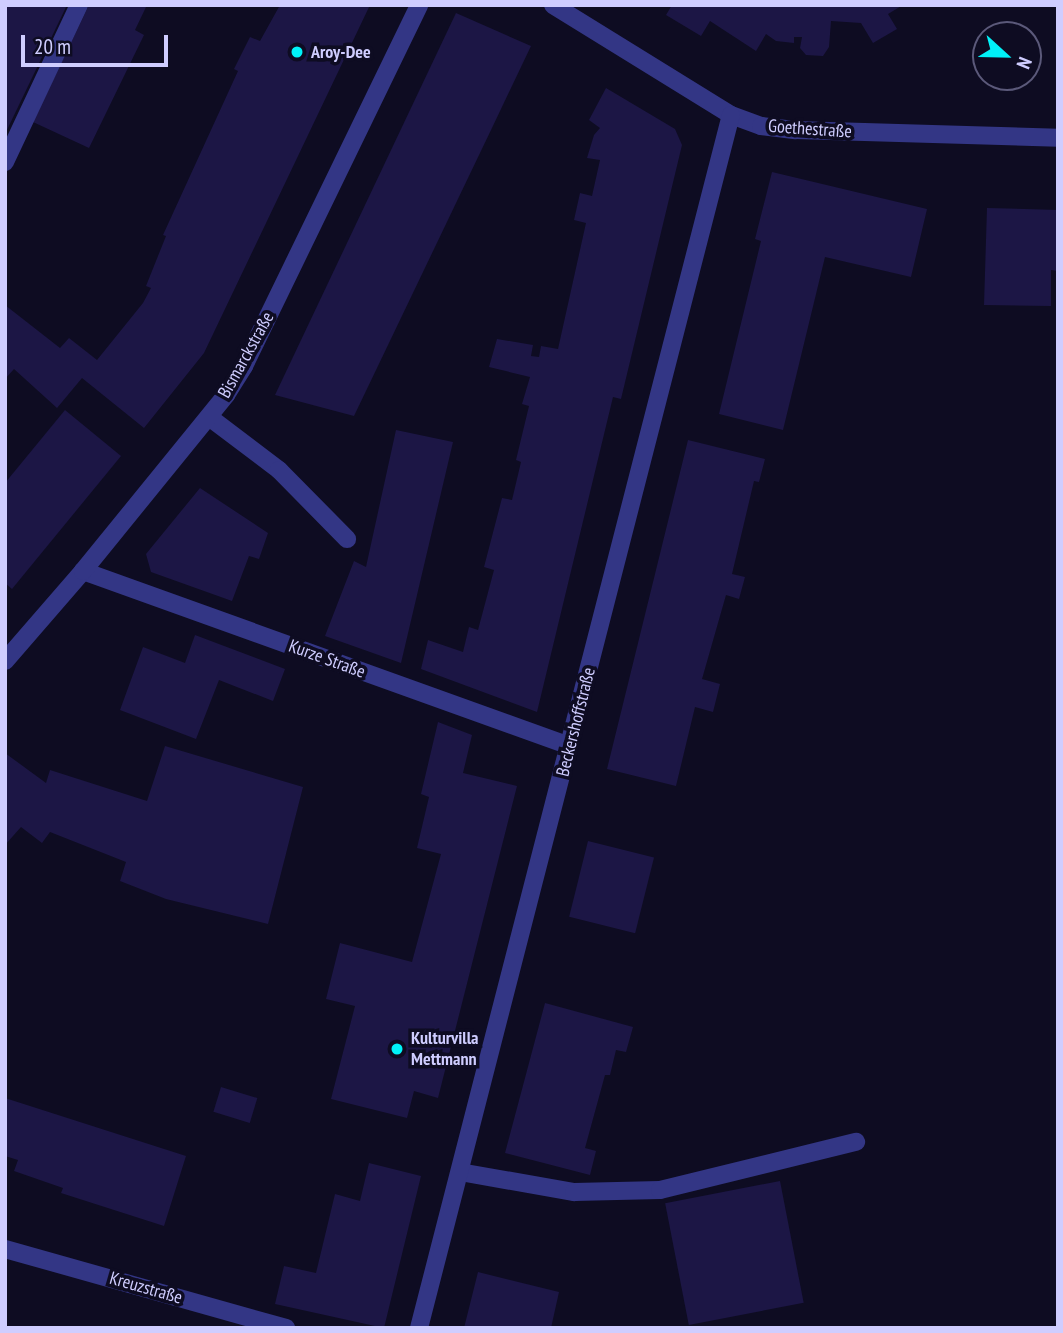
<!DOCTYPE html>
<html>
<head>
<meta charset="utf-8">
<style>
  body { margin:0 }
  #map { position:relative; width:1063px; height:1333px; overflow:hidden; background:#0e0c22; font-family:"PT Sans Narrow",sans-serif }
  div>[style] { position:absolute }
  .building>* { inset:0; background:#1c1645; transform-origin:0 0 }
  .lane>* { height:18px; margin:-9px; padding:0 9px; transform-origin:9px; border-radius:9px; background:#333685 }
  .street>* { height:18px; margin:-9px; padding:0 9px; transform-origin:9px; border-radius:9px; background:#333685 }
  .dots>* { width:19px; height:19px; translate:-50% -50%; box-sizing:border-box; border:4px solid #0e0c22; border-radius:50% }
  span { translate:-50% -50%; white-space:nowrap; text-align:center; line-height:1.15; -webkit-text-stroke:7px #0e0c22; paint-order:stroke }
  .poi-label { font-size:18px; color:#cfcdff; font-weight:700 }
  .left { translate:0 -50%; text-align:left }
  .street-label { font-size:18px; color:#cfcdff }
  .frame { position:absolute; inset:0; border:7px solid #cfcdff; pointer-events:none }
  .north { position:absolute; left:972px; top:21px; width:70px; height:70px; box-sizing:border-box; background:#0e0c22; border:2px solid #5b597a; border-radius:50%; rotate:112deg; font-size:19px; font-weight:700; line-height:28px; text-align:center; color:#cfcdff }
  .north::after { content:''; display:block; margin:auto; width:24px; height:32px; background:#00f2f8; clip-path:polygon(50% 0,100% 100%,50% 72%,0 100%) }
  .scale { position:absolute; left:21px; top:35px; width:147px; height:32px; box-sizing:border-box; border:4px solid #cfcdff; border-top:0; padding-left:9px; font-size:21px; line-height:24px; white-space:nowrap; color:#cfcdff; -webkit-text-stroke:5px #0e0c22; paint-order:stroke }
</style>
</head>
<body>
<div id="map">
  <div class="building">
    <i style="clip-path:polygon(5px 5px,67px 5px,5px 134px)"></i>
    <i style="clip-path:polygon(89px 5px,147px 5px,135px 30px,144px 35px,89px 148px,33px 122px)"></i>
    <i style="clip-path:polygon(280px 5px,370px 5px,204px 353px,144px 428px,82px 378px,57px 408px,14px 369px,5px 379px,5px 305px,60px 348px,69px 338px,97px 360px,143px 303px,151px 288px,146px 286px,166px 236px,163px 235px,238px 71px,234px 69px,250px 37px,260px 41px)"></i>
    <i style="clip-path:polygon(672px 5px,903px 5px,888px 14px,897px 29px,873px 43px,861px 23px,831px 21px,829px 47px,823px 56px,806px 55px,800px 48px,802px 37px,794px 37px,794px 43px,776px 41px,766px 34px,756px 51px,710px 21px,701px 36px,666px 15px)"></i>
    <i style="clip-path:polygon(456px 13px,531px 46px,491px 130px,354px 416px,275px 395px)"></i>
    <i style="clip-path:polygon(606px 88px,675px 129px,682px 145px,621px 399px,613px 397px,537px 712px,421px 669px,428px 640px,463px 652px,469px 627px,478px 630px,494px 570px,484px 567px,502px 498px,512px 500px,521px 462px,516px 460px,529px 406px,522px 404px,530px 377px,489px 367px,497px 339px,533px 345px,531px 356px,539px 357px,541px 346px,558px 349px,586px 223px,574px 220px,580px 193px,592px 196px,600px 160px,587px 158px,594px 135px,600px 128px,589px 120px)"></i>
    <i style="clip-path:polygon(772px 172px,927px 209px,911px 277px,825px 257px,783px 430px,719px 414px,761px 241px,755px 239px)"></i>
    <i style="clip-path:polygon(987px 208px,1058px 210px,1058px 271px,1051px 270px,1051px 306px,984px 305px)"></i>
    <i style="clip-path:polygon(65px 410px,121px 456px,12px 589px,5px 583px,5px 483px)"></i>
    <i style="clip-path:polygon(396px 430px,453px 442px,401px 663px,325px 636px,354px 561px,366px 567px)"></i>
    <i style="clip-path:polygon(688px 440px,765px 459px,759px 482px,754px 481px,732px 574px,745px 577px,739px 599px,726px 595px,702px 679px,720px 684px,713px 712px,695px 707px,676px 786px,607px 769px)"></i>
    <i style="clip-path:polygon(200px 488px,268px 533px,259px 559px,249px 556px,232px 601px,151px 572px,146px 554px)"></i>
    <i style="clip-path:polygon(195px 635px,285px 669px,273px 701px,219px 680px,196px 739px,120px 710px,143px 647px,185px 663px)"></i>
    <i style="clip-path:polygon(438px 722px,472px 735px,463px 773px,517px 786px,438px 1098px,414px 1091px,407px 1118px,331px 1099px,355px 1006px,326px 999px,340px 943px,412px 962px,441px 854px,417px 848px,429px 797px,421px 794px)"></i>
    <i style="clip-path:polygon(165px 746px,303px 787px,268px 924px,166px 899px,120px 881px,126px 862px,50px 832px,42px 843px,21px 827px,5px 845px,5px 753px,46px 783px,50px 770px,147px 801px)"></i>
    <i style="left:588px;top:841px;width:68px;height:78px;rotate:14deg"></i>
    <i style="clip-path:polygon(545px 1003px,633px 1027px,626px 1052px,616px 1050px,610px 1075px,605px 1075px,585px 1148px,596px 1151px,590px 1175px,505px 1153px)"></i>
    <i style="left:221px;top:1087px;width:38px;height:26px;rotate:17deg"></i>
    <i style="clip-path:polygon(5px 1098px,186px 1156px,164px 1226px,61px 1193px,63px 1188px,14px 1171px,18px 1160px,5px 1156px)"></i>
    <i style="clip-path:polygon(369px 1163px,421px 1176px,384px 1328px,275px 1304px,284px 1266px,316px 1273px,335px 1194px,360px 1201px)"></i>
    <i style="left:780px;top:1181px;width:124px;height:117px;rotate:79deg"></i>
    <i style="clip-path:polygon(478px 1272px,559px 1292px,551px 1328px,464px 1328px)"></i>
  </div>
  <div class="lane">
    <i style="left:5px;top:162px;width:174px;rotate:-64.8deg"></i>
    <i style="left:209px;top:417px;width:88px;rotate:37.1deg"></i>
    <i style="left:279px;top:470px;width:97px;rotate:45.4deg"></i>
    <i style="left:460px;top:1172px;width:116px;rotate:10deg"></i>
    <i style="left:574px;top:1192px;width:86px;rotate:-1.3deg"></i>
    <i style="left:660px;top:1190px;width:202px;rotate:-13.8deg"></i>
  </div>
  <div class="street">
    <i style="left:553px;top:5px;width:209px;rotate:31.7deg"></i>
    <i style="left:731px;top:115px;width:32px;rotate:20deg"></i>
    <i style="left:761px;top:126px;width:35px;rotate:7deg"></i>
    <i style="left:796px;top:130px;width:262px;rotate:1.7deg"></i>
    <i style="left:83px;top:571px;width:517px;rotate:19.77deg"></i>
    <i style="left:5px;top:661px;width:119px;rotate:-49.1deg"></i>
    <i style="left:83px;top:571px;width:227px;rotate:-50.9deg"></i>
    <i style="left:226px;top:395px;width:34px;rotate:-58deg"></i>
    <i style="left:244px;top:366px;width:401px;rotate:-64.1deg"></i>
    <i style="left:5px;top:1249px;width:292px;rotate:15.7deg"></i>
    <i style="left:419px;top:1328px;width:1252px;rotate:-75.58deg"></i>
  </div>
  <div class="dots">
    <i style="left:297px;top:52px;background:#00f2f8"></i>
    <i style="left:397px;top:1049px;background:#00f2f8"></i>
  </div>
  <div class="poi-label">
    <span class="left" style="left:311px;top:52px">Aroy-Dee</span>
    <span class="left" style="left:411px;top:1049px">Kulturvilla<br>Mettmann</span>
  </div>
  <div class="street-label">
    <span style="left:810px;top:129px;rotate:4deg">Goethestraße</span>
    <span style="left:246px;top:355px;rotate:-61deg">Bismarckstraße</span>
    <span style="left:327px;top:659px;rotate:20deg">Kurze Straße</span>
    <span style="left:576px;top:722px;rotate:-76deg">Beckershoffstraße</span>
    <span style="left:146px;top:1288px;rotate:16deg">Kreuzstraße</span>
  </div>
  <div class="frame"></div>
  <div class="north">N</div>
  <div class="scale">20 m</div>
</div>
</body>
</html>
